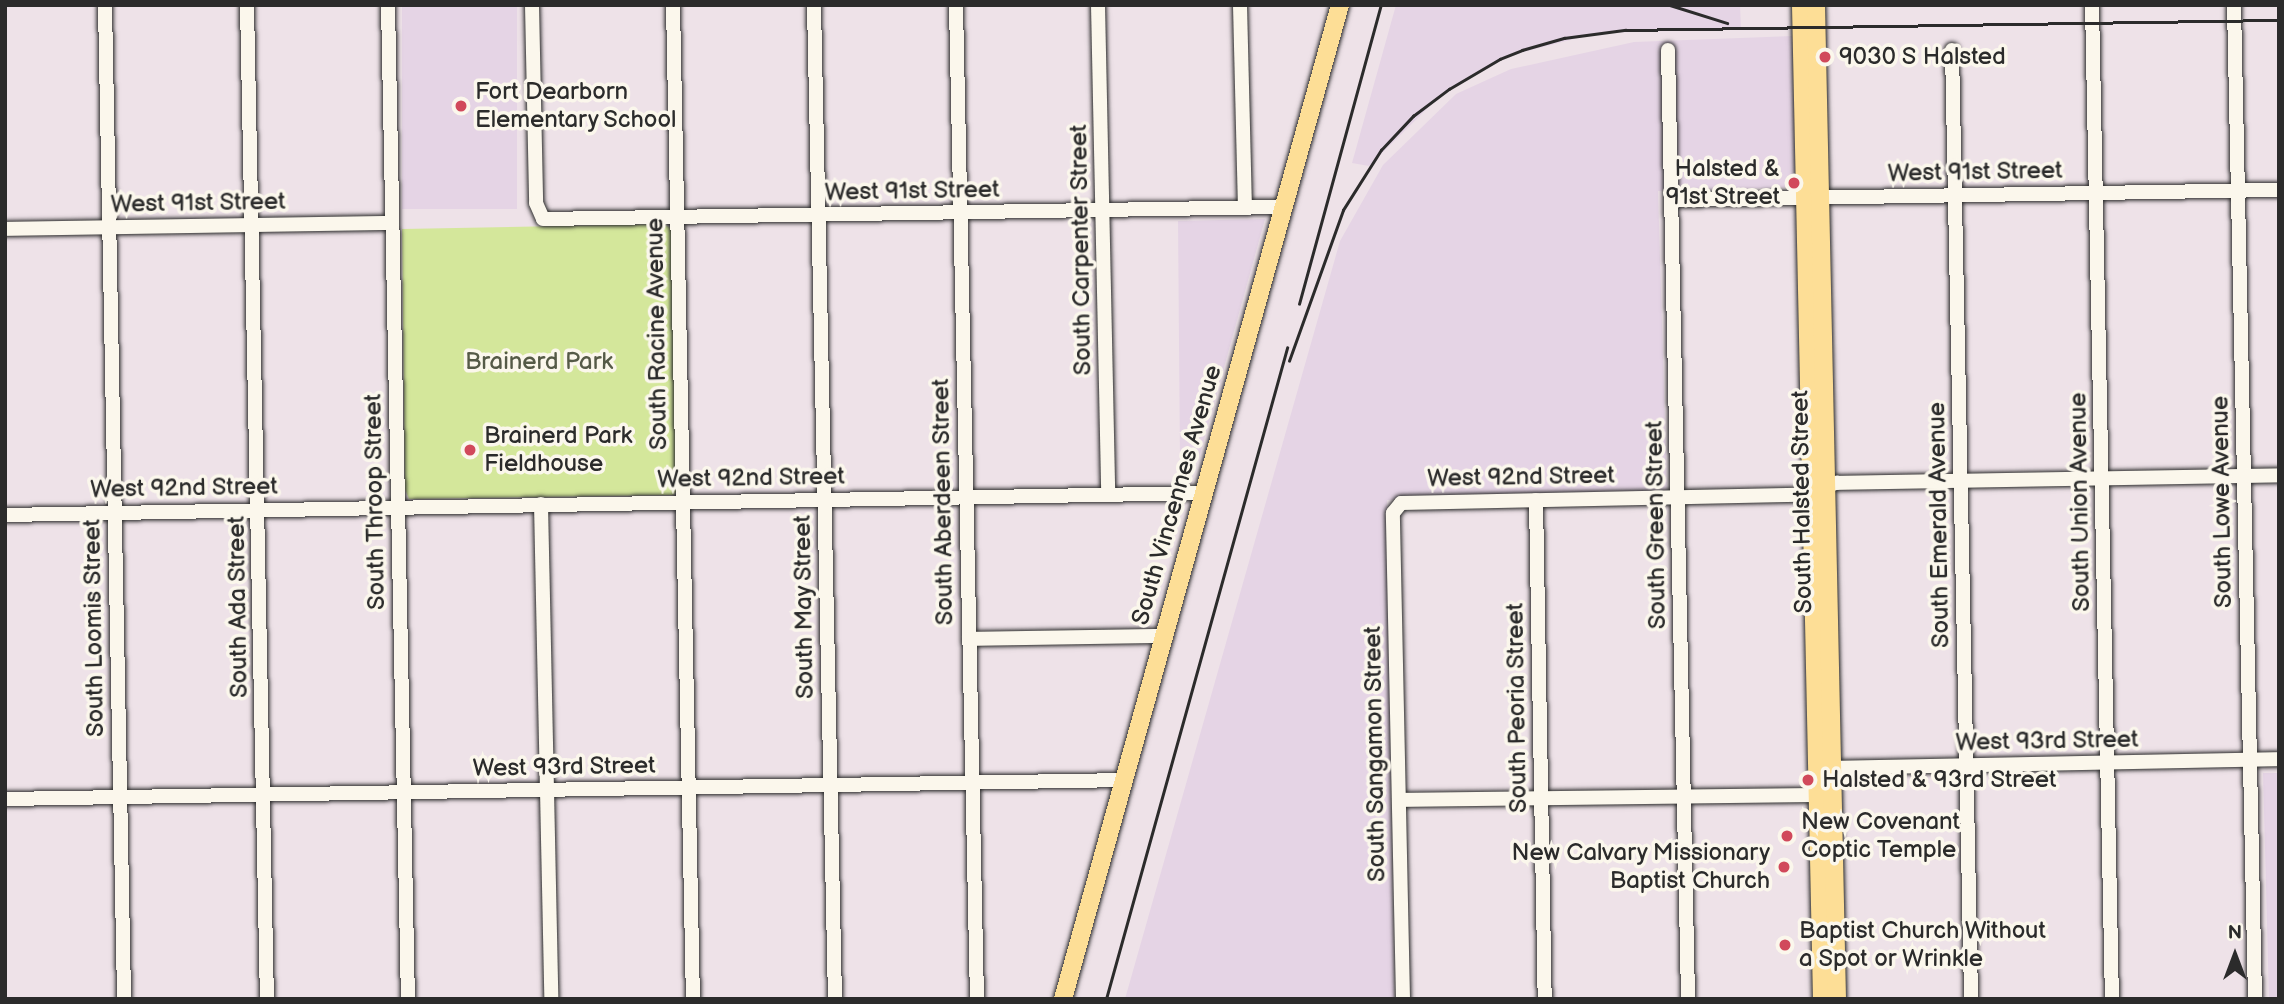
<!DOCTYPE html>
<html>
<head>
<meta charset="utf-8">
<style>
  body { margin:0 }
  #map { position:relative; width:2284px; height:1004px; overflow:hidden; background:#eee2e8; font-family:"Balsamiq Sans",sans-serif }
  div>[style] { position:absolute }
  .built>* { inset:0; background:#e5d4e5; transform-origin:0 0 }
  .green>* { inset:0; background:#d4e79b }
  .roads { filter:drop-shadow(0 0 2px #2b2b2b) drop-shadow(0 0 2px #2b2b2b) }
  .minor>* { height:14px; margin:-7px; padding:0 7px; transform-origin:7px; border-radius:7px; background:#fbf7ec }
  .major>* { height:18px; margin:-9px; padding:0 9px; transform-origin:9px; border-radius:9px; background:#fdde96 }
  .rail>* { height:2.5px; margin:-1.25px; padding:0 1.25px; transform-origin:1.25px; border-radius:1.25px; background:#2b2b2b }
  .dots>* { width:19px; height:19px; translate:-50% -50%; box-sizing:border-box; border:4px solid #fbf7ec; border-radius:50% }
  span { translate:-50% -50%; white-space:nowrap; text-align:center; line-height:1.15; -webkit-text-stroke:7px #fbf7ec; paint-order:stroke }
  .poi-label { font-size:24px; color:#2b2b2b }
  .left { translate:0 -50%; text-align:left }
  .right { translate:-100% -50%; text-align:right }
  .street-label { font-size:24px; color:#2b2b2b }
  .park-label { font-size:24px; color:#555a47 }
  .frame { position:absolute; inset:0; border:7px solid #2b2b2b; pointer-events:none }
  .north { position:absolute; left:2200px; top:920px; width:70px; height:70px; -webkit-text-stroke:5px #fbf7ec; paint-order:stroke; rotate:0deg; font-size:19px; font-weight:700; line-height:28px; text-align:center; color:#2b2b2b }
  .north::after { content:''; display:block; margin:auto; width:24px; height:32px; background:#2b2b2b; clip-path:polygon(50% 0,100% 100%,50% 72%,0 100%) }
</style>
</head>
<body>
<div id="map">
  <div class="built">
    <i style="left:402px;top:5px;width:115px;height:204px"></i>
    <i style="clip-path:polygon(1396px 5px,1740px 5px,1741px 29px,1597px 33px,1509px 56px,1442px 94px,1369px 166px,1352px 163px)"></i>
    <i style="clip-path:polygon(1794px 36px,1797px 187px,1658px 191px,1667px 493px,1387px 500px,1394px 999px,1125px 999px,1340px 241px,1383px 165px,1456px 94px,1511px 69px,1634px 42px)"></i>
    <i style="clip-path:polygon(1265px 219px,1199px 458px,1180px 459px,1178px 221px)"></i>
    <i style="clip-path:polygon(2263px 773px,2279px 773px,2279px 999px,2269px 999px)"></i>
  </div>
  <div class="green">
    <i style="clip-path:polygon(664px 224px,672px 229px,677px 491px,673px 495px,409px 499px,405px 489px,402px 229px)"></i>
  </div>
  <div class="roads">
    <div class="minor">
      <i style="left:105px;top:5px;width:994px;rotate:88.9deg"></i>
      <i style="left:247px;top:5px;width:994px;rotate:88.85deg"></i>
      <i style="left:388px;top:5px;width:994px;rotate:88.85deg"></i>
      <i style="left:532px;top:5px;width:198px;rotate:88.8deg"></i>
      <i style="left:536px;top:203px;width:17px;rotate:66deg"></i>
      <i style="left:543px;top:219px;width:739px;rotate:-0.93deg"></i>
      <i style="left:673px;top:5px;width:994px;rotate:88.85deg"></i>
      <i style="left:814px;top:5px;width:994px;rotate:88.79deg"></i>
      <i style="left:956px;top:5px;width:994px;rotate:88.79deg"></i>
      <i style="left:1098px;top:5px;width:489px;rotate:88.8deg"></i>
      <i style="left:1240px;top:5px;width:203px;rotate:88.6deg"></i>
      <i style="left:2092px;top:5px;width:994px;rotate:88.85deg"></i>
      <i style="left:2234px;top:5px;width:994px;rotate:88.79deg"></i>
      <i style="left:1668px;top:50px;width:949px;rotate:88.79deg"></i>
      <i style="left:1952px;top:50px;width:949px;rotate:88.85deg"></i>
      <i style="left:1673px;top:200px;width:606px;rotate:-0.95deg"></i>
      <i style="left:5px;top:229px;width:387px;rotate:-0.9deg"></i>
      <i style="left:1536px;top:500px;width:499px;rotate:89deg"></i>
      <i style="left:541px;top:504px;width:495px;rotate:88.8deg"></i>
      <i style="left:5px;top:515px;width:1198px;rotate:-1.05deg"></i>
      <i style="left:969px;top:639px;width:194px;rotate:-0.9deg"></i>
      <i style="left:1822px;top:768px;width:457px;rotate:-1.1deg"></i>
      <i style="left:5px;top:799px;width:1119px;rotate:-0.97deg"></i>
      <i style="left:1399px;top:800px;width:429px;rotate:-0.7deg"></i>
      <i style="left:1403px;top:999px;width:486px;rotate:-91.2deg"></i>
      <i style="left:1393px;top:513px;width:13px;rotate:-51deg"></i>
      <i style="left:1401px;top:503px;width:398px;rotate:-1.2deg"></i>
      <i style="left:1799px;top:495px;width:40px;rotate:-18deg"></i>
      <i style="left:1837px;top:483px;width:442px;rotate:-1deg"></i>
    </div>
    <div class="major">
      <i style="left:1801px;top:5px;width:994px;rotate:88.79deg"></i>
      <i style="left:1816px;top:5px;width:994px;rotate:88.79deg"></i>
      <i style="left:1063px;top:999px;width:1032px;rotate:-74.43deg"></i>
    </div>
  </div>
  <div class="rail">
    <i style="left:1670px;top:5px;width:60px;rotate:17.5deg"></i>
    <i style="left:1299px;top:304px;width:310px;rotate:-74.7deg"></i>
    <i style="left:1289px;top:361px;width:160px;rotate:-70.3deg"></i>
    <i style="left:1343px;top:210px;width:71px;rotate:-57.7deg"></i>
    <i style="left:1381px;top:150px;width:47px;rotate:-46.7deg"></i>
    <i style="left:1413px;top:116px;width:45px;rotate:-36.9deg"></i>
    <i style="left:1449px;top:89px;width:59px;rotate:-30.5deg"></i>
    <i style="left:1500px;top:59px;width:24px;rotate:-22deg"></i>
    <i style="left:1522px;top:50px;width:44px;rotate:-15.9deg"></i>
    <i style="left:1564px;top:38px;width:62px;rotate:-7.5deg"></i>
    <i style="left:1625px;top:30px;width:654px;rotate:-0.88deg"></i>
    <i style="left:1106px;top:999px;width:676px;rotate:-74.46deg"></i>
  </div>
  <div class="dots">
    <i style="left:1825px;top:57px;background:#d1495b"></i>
    <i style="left:461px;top:106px;background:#d1495b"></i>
    <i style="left:1794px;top:183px;background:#d1495b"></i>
    <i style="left:470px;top:450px;background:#d1495b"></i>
    <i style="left:1808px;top:780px;background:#d1495b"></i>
    <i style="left:1787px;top:836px;background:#d1495b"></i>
    <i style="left:1784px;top:867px;background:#d1495b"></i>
    <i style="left:1785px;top:945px;background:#d1495b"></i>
  </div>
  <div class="poi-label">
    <span class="left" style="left:1839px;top:57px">9030 S Halsted</span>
    <span class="left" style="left:475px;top:106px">Fort Dearborn<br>Elementary School</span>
    <span class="right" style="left:1780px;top:183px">Halsted &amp;<br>91st Street</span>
    <span class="left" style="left:484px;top:450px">Brainerd Park<br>Fieldhouse</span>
    <span class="left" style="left:1822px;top:780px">Halsted &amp; 93rd Street</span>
    <span class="left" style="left:1801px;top:836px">New Covenant<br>Coptic Temple</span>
    <span class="right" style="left:1770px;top:867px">New Calvary Missionary<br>Baptist Church</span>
    <span class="left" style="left:1799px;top:945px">Baptist Church Without<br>a Spot or Wrinkle</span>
  </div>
  <div class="street-label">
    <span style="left:1975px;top:172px;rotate:-1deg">West 91st Street</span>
    <span style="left:912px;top:191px;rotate:-1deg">West 91st Street</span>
    <span style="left:198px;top:203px;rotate:-1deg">West 91st Street</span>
    <span style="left:1081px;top:250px;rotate:-91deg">South Carpenter Street</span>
    <span style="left:657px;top:334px;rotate:-91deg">South Racine Avenue</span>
    <span style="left:1521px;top:477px;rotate:-1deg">West 92nd Street</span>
    <span style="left:751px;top:478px;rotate:-1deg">West 92nd Street</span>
    <span style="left:184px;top:488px;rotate:-1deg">West 92nd Street</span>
    <span style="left:1177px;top:495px;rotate:-74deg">South Vincennes Avenue</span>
    <span style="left:375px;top:502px;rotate:-91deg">South Throop Street</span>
    <span style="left:943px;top:502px;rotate:-91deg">South Aberdeen Street</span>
    <span style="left:1802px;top:502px;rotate:-91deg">South Halsted Street</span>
    <span style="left:2080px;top:502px;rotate:-91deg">South Union Avenue</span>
    <span style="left:2222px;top:502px;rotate:-91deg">South Lowe Avenue</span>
    <span style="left:1656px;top:525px;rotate:-91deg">South Green Street</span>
    <span style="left:1939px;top:525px;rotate:-91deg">South Emerald Avenue</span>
    <span style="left:238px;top:607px;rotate:-91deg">South Ada Street</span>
    <span style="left:804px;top:607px;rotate:-91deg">South May Street</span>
    <span style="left:94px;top:628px;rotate:-91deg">South Loomis Street</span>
    <span style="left:1517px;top:708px;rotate:-91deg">South Peoria Street</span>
    <span style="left:2047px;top:741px;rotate:-1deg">West 93rd Street</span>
    <span style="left:1375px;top:754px;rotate:-91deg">South Sangamon Street</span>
    <span style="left:564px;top:767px;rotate:-1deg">West 93rd Street</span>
  </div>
  <div class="park-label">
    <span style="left:539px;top:362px">Brainerd Park</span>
  </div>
  <div class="frame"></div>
  <div class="north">N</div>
</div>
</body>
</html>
